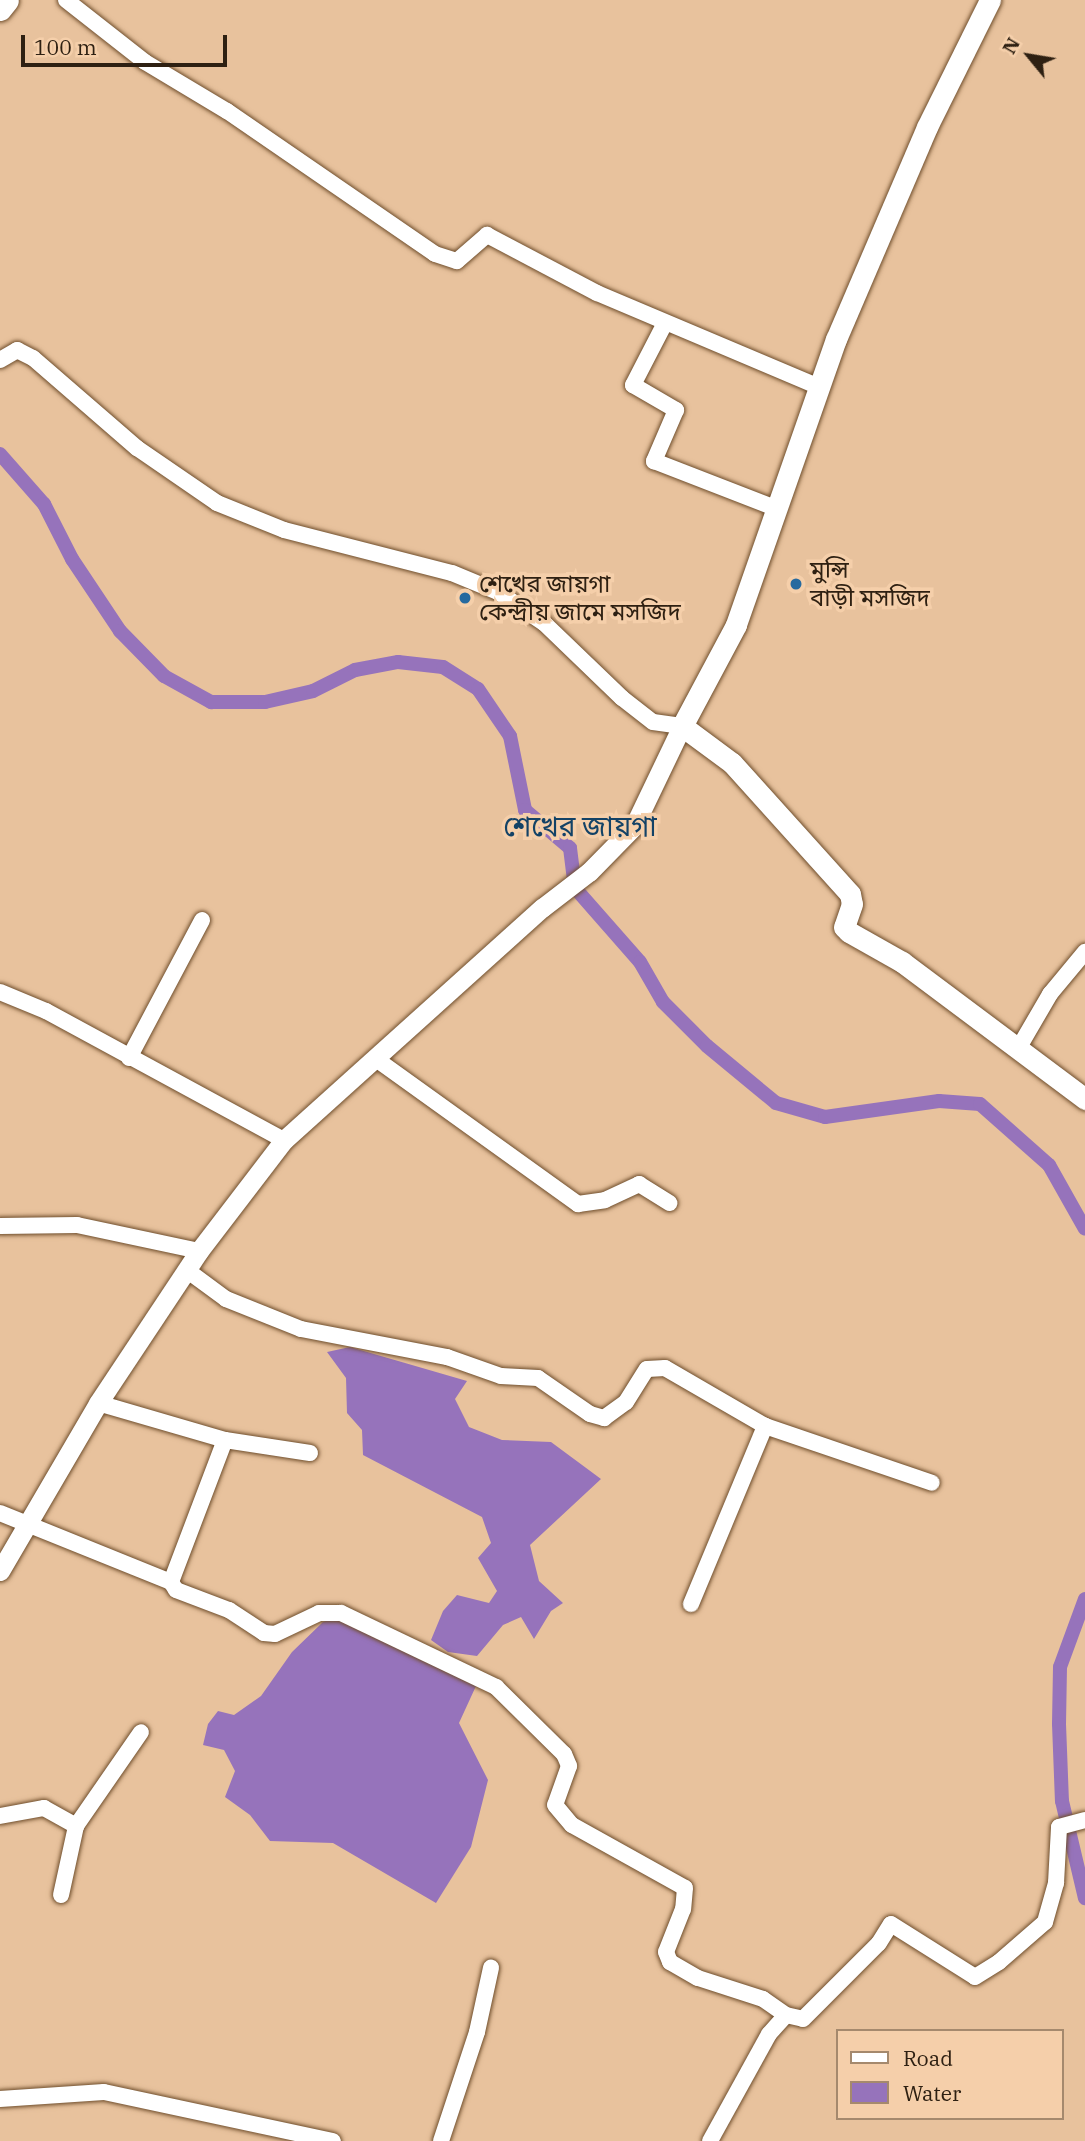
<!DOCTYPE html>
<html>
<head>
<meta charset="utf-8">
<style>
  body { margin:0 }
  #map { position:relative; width:1085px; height:2141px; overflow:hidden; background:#e8c29d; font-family:"IBM Plex Serif","Noto Sans Bengali",serif }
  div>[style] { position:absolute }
  .water>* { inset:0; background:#9673bb }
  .canal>* { height:14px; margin:-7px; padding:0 7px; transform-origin:7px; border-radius:7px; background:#9673bb }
  .roads { filter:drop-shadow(0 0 2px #6f4e2c) drop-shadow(0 0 2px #6f4e2c) }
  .minor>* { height:16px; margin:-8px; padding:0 8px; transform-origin:8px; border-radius:8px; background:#fff }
  .tertiary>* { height:19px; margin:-9.5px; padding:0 9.5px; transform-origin:9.5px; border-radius:9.5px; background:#fff }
  .secondary>* { height:21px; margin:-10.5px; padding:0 10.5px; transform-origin:10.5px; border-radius:10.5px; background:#fff }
  .primary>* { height:23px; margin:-11.5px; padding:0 11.5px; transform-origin:11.5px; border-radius:11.5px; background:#fff }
  .dots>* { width:19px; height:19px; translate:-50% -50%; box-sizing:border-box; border:4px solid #f5cfaa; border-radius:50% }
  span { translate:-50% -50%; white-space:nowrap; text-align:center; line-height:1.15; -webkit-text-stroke:7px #f5cfaa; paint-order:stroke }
  .poi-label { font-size:24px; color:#2e2012 }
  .left { translate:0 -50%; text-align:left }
  .quarter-label { font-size:28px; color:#134266 }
  .legend { position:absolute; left:836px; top:2029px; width:228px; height:91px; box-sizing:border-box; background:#f5cfaa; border:2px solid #a5896d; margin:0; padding:9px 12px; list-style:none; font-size:21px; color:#2e2012 }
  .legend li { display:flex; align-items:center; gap:14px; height:35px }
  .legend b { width:35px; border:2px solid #a5896d }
  .north { position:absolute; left:994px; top:21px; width:70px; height:70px; -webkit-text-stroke:5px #f5cfaa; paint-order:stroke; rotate:300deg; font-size:19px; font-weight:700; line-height:28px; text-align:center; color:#2e2012 }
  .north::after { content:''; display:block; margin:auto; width:24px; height:32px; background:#2e2012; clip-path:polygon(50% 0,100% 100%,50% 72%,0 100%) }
  .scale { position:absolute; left:21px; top:35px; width:206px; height:32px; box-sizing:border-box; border:4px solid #2e2012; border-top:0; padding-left:9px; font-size:21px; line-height:24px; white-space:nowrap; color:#2e2012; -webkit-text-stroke:5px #f5cfaa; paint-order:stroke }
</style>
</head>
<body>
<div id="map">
  <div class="water">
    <i style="clip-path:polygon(350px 1347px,467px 1381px,455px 1399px,469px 1427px,502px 1440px,551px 1442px,601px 1479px,530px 1545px,539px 1581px,563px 1603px,551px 1611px,534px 1639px,521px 1617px,503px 1625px,477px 1656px,448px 1652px,431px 1640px,443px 1611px,457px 1595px,489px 1603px,497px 1591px,478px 1558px,491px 1543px,482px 1517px,363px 1455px,362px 1430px,347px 1413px,346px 1378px,327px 1352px)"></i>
    <i style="clip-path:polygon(340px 1616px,476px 1686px,459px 1723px,488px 1780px,471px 1847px,436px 1903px,333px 1843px,270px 1841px,250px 1815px,225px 1797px,235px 1771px,224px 1750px,203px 1745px,208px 1724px,218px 1711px,234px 1715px,261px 1696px,292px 1652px,323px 1622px)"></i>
  </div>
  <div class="canal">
    <i style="left:0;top:454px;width:67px;rotate:48.7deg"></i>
    <i style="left:44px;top:504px;width:62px;rotate:63deg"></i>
    <i style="left:72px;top:559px;width:87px;rotate:56.3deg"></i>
    <i style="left:120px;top:631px;width:63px;rotate:45.6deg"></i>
    <i style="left:164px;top:676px;width:54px;rotate:29deg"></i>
    <i style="left:211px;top:702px;width:54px"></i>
    <i style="left:265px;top:702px;width:49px;rotate:-12.9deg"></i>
    <i style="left:313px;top:691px;width:47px;rotate:-26.6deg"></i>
    <i style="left:355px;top:670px;width:44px;rotate:-10.5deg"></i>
    <i style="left:398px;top:662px;width:45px;rotate:6.3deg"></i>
    <i style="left:443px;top:667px;width:41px;rotate:32.2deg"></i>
    <i style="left:478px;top:689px;width:57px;rotate:55.8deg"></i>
    <i style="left:510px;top:736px;width:76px;rotate:78.5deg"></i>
    <i style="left:525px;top:810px;width:59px;rotate:40.2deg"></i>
    <i style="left:570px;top:848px;width:40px;rotate:82.9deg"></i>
    <i style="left:575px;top:888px;width:98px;rotate:48.7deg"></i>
    <i style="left:640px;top:962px;width:46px;rotate:60.1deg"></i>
    <i style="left:663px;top:1002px;width:62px;rotate:45deg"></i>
    <i style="left:707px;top:1046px;width:89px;rotate:39.6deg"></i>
    <i style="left:776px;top:1103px;width:51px;rotate:15.9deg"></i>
    <i style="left:825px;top:1117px;width:115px;rotate:-8deg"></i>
    <i style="left:939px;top:1101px;width:41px;rotate:4.2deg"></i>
    <i style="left:980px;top:1104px;width:92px;rotate:41.5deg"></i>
    <i style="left:1049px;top:1165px;width:73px;rotate:60.6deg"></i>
    <i style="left:1085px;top:1599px;width:72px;rotate:110.2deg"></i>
    <i style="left:1060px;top:1667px;width:57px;rotate:91deg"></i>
    <i style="left:1059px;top:1724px;width:77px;rotate:87.8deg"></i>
    <i style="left:1062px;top:1801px;width:100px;rotate:76.7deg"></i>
  </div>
  <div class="roads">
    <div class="minor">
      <i style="left:66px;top:0;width:100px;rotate:38.1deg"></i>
      <i style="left:145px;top:62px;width:96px;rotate:30.9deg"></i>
      <i style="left:227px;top:111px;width:252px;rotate:34.5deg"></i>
      <i style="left:435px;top:254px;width:23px;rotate:18deg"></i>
      <i style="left:457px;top:261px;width:40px;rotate:-41deg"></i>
      <i style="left:487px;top:235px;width:124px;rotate:27.8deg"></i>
      <i style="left:597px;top:293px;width:241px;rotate:22.9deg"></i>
      <i style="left:665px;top:323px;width:70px;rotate:117.3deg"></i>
      <i style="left:633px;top:385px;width:50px;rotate:30.2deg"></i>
      <i style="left:676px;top:410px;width:56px;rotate:113.3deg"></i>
      <i style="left:654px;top:461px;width:130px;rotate:21.2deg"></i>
      <i style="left:0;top:360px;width:20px;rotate:-30deg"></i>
      <i style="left:17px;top:350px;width:18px;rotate:27deg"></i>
      <i style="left:33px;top:358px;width:138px;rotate:40.9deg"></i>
      <i style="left:137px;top:448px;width:97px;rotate:34.5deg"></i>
      <i style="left:217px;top:503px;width:72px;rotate:21.9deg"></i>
      <i style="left:284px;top:530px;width:173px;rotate:14.4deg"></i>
      <i style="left:452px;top:573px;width:50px;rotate:22.4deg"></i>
      <i style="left:498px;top:592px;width:55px;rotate:34deg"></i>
      <i style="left:544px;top:623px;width:108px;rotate:43.9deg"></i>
      <i style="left:622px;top:698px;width:39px;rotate:38deg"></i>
      <i style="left:653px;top:722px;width:29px;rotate:8deg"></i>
      <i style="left:0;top:992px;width:50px;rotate:22.4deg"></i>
      <i style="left:46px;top:1011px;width:271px;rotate:28.5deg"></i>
      <i style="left:1018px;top:1049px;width:64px;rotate:-59.8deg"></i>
      <i style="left:1050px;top:994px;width:55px;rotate:-50.2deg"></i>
      <i style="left:129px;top:1058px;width:156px;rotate:-62.1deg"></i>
      <i style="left:376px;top:1059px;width:249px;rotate:35.7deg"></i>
      <i style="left:578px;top:1204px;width:27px;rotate:-8deg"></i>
      <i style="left:605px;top:1200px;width:38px;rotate:-25deg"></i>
      <i style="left:639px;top:1184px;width:36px;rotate:32deg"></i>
      <i style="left:0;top:1226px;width:77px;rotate:-0.7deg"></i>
      <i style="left:77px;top:1225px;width:125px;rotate:12deg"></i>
      <i style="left:188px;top:1271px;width:47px;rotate:36.4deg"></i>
      <i style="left:226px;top:1299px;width:81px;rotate:21.8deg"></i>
      <i style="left:301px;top:1329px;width:149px;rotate:10.9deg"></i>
      <i style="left:447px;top:1357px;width:57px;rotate:19.4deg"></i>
      <i style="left:501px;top:1376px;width:37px;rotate:3deg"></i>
      <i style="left:538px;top:1378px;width:63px;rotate:34.7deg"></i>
      <i style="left:590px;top:1414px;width:15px;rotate:16deg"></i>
      <i style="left:604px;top:1418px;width:27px;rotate:-36deg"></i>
      <i style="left:626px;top:1402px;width:39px;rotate:-58deg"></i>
      <i style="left:647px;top:1369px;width:18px;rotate:-3deg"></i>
      <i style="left:665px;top:1368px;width:116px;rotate:30.1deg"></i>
      <i style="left:765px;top:1426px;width:176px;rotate:18.8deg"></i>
      <i style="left:98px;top:1403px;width:132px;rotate:16.2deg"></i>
      <i style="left:225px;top:1440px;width:86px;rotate:8.7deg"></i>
      <i style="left:0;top:1513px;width:184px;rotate:22deg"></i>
      <i style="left:171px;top:1582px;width:152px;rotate:-69.2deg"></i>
      <i style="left:171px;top:1582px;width:9px;rotate:58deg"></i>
      <i style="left:176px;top:1590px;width:57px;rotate:20.7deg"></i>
      <i style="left:229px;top:1610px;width:42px;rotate:33.3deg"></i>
      <i style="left:264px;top:1633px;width:11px;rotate:5deg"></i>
      <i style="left:275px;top:1634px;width:49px;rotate:-25.5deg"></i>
      <i style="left:319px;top:1613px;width:22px"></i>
      <i style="left:341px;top:1613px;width:172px;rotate:25.5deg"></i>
      <i style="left:496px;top:1687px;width:95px;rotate:44.6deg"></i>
      <i style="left:564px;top:1754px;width:13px;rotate:67deg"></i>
      <i style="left:569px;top:1766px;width:41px;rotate:109.7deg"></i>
      <i style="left:555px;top:1805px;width:26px;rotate:50deg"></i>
      <i style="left:572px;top:1825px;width:129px;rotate:29.1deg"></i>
      <i style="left:685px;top:1888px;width:21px;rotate:95deg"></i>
      <i style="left:683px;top:1909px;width:46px;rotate:111.6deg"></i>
      <i style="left:666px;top:1952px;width:11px;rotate:68deg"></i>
      <i style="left:670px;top:1962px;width:32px;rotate:30deg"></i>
      <i style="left:698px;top:1978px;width:68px;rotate:17.9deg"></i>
      <i style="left:763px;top:1999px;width:28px;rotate:35deg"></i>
      <i style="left:691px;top:1604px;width:193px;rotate:-67.4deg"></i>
      <i style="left:0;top:1816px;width:45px;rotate:-10.3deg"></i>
      <i style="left:44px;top:1808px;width:37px;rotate:29deg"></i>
      <i style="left:61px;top:1895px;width:71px;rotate:-77.7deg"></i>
      <i style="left:76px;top:1826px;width:114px;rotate:-55.3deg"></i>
      <i style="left:0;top:2099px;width:104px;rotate:-3.9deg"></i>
      <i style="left:104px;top:2092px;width:234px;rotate:12.1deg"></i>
      <i style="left:441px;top:2141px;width:115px;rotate:-71.7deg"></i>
      <i style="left:477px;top:2032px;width:66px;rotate:-77.7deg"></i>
      <i style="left:710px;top:2141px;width:122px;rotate:-61.1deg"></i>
      <i style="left:769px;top:2034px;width:25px;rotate:-48deg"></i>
      <i style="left:786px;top:2015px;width:17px;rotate:13deg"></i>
      <i style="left:803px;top:2019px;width:107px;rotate:-45deg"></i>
      <i style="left:879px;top:1943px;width:22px;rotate:-58deg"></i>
      <i style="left:891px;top:1924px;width:99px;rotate:32.2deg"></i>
      <i style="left:975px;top:1977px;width:28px;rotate:-32deg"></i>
      <i style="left:999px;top:1962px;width:61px;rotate:-41deg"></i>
      <i style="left:1045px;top:1922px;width:41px;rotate:-74.2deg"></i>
      <i style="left:1056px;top:1883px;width:56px;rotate:-86.9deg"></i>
      <i style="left:1059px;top:1827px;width:27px;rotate:-15deg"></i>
    </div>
    <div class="tertiary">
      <i style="left:0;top:1571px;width:194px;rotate:-59.7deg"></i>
      <i style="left:98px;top:1403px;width:182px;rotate:-56.4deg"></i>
      <i style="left:199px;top:1251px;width:140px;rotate:-52.6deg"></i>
      <i style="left:284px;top:1140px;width:347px;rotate:-42deg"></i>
      <i style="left:542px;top:908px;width:59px;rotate:-37.5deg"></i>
      <i style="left:589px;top:872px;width:64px;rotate:-45.6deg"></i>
      <i style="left:634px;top:826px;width:111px;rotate:-64.4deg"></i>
    </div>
    <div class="secondary">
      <i style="left:990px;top:0;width:142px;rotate:116.4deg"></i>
      <i style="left:927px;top:127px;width:231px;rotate:113.2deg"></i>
      <i style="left:836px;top:339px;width:303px;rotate:109.3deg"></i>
      <i style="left:736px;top:625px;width:115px;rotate:118.1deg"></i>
      <i style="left:682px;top:726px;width:62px;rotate:36.5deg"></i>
      <i style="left:732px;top:763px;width:176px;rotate:48deg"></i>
      <i style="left:850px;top:894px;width:10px;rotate:79deg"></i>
      <i style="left:852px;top:904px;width:24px;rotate:109deg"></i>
      <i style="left:844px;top:927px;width:7px;rotate:45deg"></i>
      <i style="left:849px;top:932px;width:61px;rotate:29.5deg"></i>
      <i style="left:902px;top:962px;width:229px;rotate:36.8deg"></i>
    </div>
    <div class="primary">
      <i style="left:0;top:9px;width:11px;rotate:-52deg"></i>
    </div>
  </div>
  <div class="dots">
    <i style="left:796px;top:584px;background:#266a9f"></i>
    <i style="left:465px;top:598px;background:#266a9f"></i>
  </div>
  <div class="poi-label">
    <span class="left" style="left:810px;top:584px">মুন্সি<br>বাড়ী মসজিদ</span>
    <span class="left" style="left:479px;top:598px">শেখের জায়গা<br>কেন্দ্রীয় জামে মসজিদ</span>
  </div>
  <div class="quarter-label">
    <span style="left:580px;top:826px">শেখের জায়গা</span>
  </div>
  <ul class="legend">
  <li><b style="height:9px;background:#fff"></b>Road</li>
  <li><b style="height:19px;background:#9673bb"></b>Water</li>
  </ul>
  <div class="north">N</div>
  <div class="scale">100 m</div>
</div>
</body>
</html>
